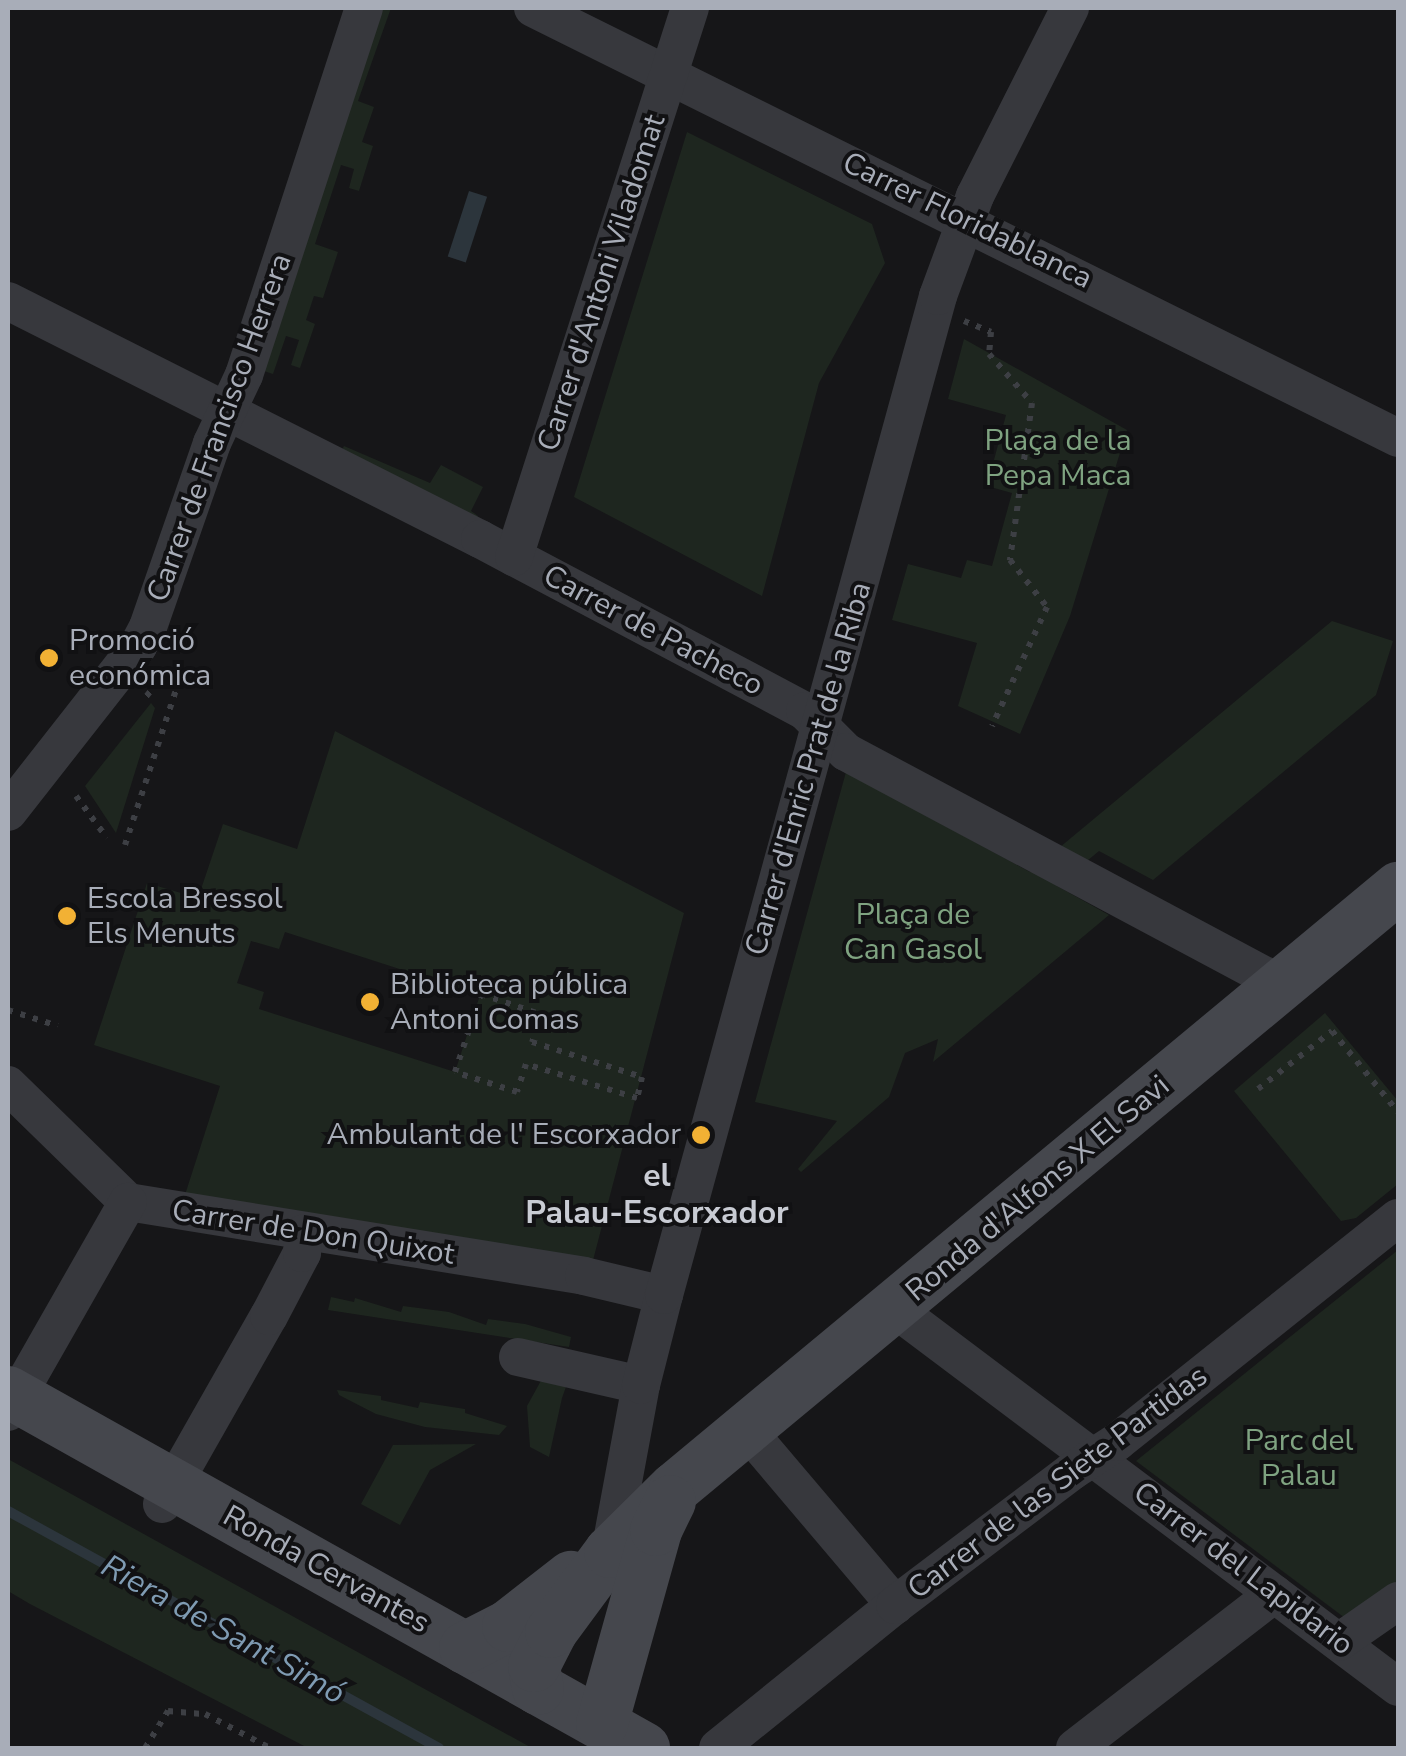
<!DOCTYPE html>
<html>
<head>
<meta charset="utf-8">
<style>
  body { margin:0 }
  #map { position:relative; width:1406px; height:1756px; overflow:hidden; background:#161618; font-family:"Nunito Sans",sans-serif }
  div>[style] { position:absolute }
  .green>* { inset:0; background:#1e261f }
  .water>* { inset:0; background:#2c353c; transform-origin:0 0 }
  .stream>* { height:10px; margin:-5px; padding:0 5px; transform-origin:5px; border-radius:5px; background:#2c353c }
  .path>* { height:6px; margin-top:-3px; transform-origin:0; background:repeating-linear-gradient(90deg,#3d3f44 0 5px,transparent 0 13px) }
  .street>* { height:38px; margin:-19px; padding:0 19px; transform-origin:19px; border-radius:19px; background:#37383d }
  .secondary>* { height:52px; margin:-26px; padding:0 26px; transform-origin:26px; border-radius:26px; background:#45474d }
  .dots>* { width:28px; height:28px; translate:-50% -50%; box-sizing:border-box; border:5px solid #111113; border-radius:50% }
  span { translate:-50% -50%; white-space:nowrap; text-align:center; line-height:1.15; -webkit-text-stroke:8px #111113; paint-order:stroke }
  .street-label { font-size:30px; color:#a8adb8 }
  .park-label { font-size:30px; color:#7fa381 }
  .poi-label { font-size:30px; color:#a8adb8 }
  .left { translate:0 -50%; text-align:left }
  .right { translate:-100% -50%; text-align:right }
  .neighbourhood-label { font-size:32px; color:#c9ccd4; font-weight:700 }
  .water-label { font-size:32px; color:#7f9bb3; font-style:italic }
  .frame { position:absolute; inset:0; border:10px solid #a8adb8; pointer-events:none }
</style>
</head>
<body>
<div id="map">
  <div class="green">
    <i style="clip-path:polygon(373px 8px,391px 8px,358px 101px,374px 107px,362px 142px,373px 146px,359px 191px,349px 188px,354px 169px,341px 165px,315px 244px,338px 252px,323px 298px,314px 296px,306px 320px,315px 324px,300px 368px,291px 365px,299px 340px,286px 336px,273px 374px,255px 368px)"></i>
    <i style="clip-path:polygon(687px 132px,872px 224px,885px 263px,819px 383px,762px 596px,574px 497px)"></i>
    <i style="clip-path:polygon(964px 339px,1127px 430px,1070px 616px,1020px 734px,958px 706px,977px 643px,892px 620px,908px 564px,961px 578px,967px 560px,992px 566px,1012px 493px,987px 486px,1006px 415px,948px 399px)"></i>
    <i style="clip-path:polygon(344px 446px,430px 483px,441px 465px,483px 487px,471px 511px,478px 516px,473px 526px,338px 457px)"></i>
    <i style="clip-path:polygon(1332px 621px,1393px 641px,1376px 695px,1153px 880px,1099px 851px,1057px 886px,1109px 915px,933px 1062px,938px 1039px,905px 1053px,889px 1097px,801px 1172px,798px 1169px,837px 1121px,755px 1102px,846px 772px,1030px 872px)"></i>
    <i style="clip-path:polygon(151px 703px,155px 708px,116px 833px,85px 786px)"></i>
    <i style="clip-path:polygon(evenodd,335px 731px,684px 913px,592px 1264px,183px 1201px,220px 1086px,94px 1045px,147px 883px,198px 898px,223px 824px,297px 849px,335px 731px,285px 932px,480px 995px,455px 1072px,259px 1009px,264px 992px,237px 983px,251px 941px,279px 949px,285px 932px)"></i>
    <i style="clip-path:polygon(1325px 1013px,1398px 1101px,1398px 1184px,1356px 1218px,1341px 1221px,1234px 1091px)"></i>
    <i style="clip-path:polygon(1398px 1250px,1398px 1593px,1353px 1624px,1136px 1461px)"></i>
    <i style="clip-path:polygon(331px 1297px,354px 1302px,355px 1298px,401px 1312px,403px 1306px,449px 1312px,486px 1325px,488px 1319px,525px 1324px,571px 1337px,569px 1347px,328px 1310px)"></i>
    <i style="clip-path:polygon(571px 1373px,562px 1398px,549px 1457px,530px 1447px,527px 1406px,543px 1377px)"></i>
    <i style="clip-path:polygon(337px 1390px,381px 1396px,381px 1400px,418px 1408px,420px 1402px,465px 1409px,465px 1413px,507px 1426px,499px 1435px,425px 1427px,376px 1414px,339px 1395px)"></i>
    <i style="clip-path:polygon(476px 1444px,430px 1470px,400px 1525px,361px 1504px,393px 1445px)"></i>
    <i style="clip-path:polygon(8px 1459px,265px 1601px,532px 1748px,308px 1748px,30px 1604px,8px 1591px)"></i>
  </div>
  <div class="water">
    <i style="left:469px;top:191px;width:19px;height:69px;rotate:18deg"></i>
  </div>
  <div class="stream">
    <i style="left:8px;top:1511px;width:492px;rotate:28.8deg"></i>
  </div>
  <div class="path">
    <i style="left:964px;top:321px;width:29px;rotate:22deg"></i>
    <i style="left:991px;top:332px;width:22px;rotate:95deg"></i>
    <i style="left:989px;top:354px;width:65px;rotate:48.7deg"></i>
    <i style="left:1032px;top:403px;width:159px;rotate:98deg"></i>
    <i style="left:1010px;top:560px;width:60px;rotate:51.8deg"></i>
    <i style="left:1047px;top:607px;width:131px;rotate:114.8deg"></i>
    <i style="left:76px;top:796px;width:52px;rotate:53.6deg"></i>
    <i style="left:125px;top:845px;width:176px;rotate:-71.8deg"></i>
    <i style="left:180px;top:678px;width:15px;rotate:-157deg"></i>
    <i style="left:166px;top:672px;width:32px;rotate:129deg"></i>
    <i style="left:481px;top:994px;width:65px;rotate:19deg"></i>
    <i style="left:542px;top:1015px;width:29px;rotate:110deg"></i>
    <i style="left:532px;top:1042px;width:115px;rotate:17.7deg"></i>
    <i style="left:642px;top:1077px;width:22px;rotate:103deg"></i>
    <i style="left:637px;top:1098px;width:116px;rotate:-163deg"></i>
    <i style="left:526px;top:1064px;width:29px;rotate:108deg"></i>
    <i style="left:517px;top:1092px;width:65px;rotate:-162.1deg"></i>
    <i style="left:455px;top:1072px;width:82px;rotate:-71.6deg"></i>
    <i style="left:8px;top:1010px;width:52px;rotate:17.7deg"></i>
    <i style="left:1258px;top:1089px;width:94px;rotate:-38.1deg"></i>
    <i style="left:1332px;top:1031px;width:104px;rotate:50.8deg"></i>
    <i style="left:145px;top:1748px;width:44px;rotate:-58.1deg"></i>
    <i style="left:168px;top:1711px;width:37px;rotate:5deg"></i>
    <i style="left:205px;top:1714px;width:73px;rotate:27.6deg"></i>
  </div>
  <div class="street">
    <i style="left:533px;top:8px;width:966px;rotate:26.43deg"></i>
    <i style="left:8px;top:301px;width:529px;rotate:26.76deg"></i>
    <i style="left:480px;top:539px;width:368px;rotate:27.9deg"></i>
    <i style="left:805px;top:711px;width:58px;rotate:45deg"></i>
    <i style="left:846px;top:752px;width:495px;rotate:28.1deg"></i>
    <i style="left:514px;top:557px;width:577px;rotate:-72.23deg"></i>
    <i style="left:8px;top:812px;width:211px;rotate:-51.9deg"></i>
    <i style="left:138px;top:646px;width:21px;rotate:-62deg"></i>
    <i style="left:148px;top:627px;width:195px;rotate:-70.8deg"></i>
    <i style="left:212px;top:443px;width:75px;rotate:-64.8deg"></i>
    <i style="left:244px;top:375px;width:386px;rotate:-71.9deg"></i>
    <i style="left:8px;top:1085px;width:168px;rotate:44.3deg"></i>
    <i style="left:128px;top:1202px;width:462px;rotate:9.2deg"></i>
    <i style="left:584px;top:1276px;width:82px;rotate:13.4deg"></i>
    <i style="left:895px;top:1309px;width:629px;rotate:36.92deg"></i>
    <i style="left:518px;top:1357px;width:126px;rotate:12.8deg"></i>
    <i style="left:8px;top:1412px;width:242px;rotate:-60.3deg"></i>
    <i style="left:746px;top:1429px;width:231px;rotate:49.7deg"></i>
    <i style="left:162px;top:1504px;width:216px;rotate:-60.4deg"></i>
    <i style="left:269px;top:1316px;width:71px;rotate:-62.4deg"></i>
    <i style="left:302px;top:1253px;width:20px;rotate:-84deg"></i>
    <i style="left:610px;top:1552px;width:170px;rotate:-79.5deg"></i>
    <i style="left:641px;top:1385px;width:93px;rotate:-75.7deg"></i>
    <i style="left:664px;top:1295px;width:1036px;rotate:-74.66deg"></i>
    <i style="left:938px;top:296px;width:107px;rotate:-69.7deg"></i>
    <i style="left:975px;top:196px;width:211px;rotate:-63.2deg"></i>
    <i style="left:1339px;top:1642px;width:72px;rotate:-34.8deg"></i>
    <i style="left:718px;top:1748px;width:228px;rotate:-38.9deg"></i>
    <i style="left:895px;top:1605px;width:222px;rotate:-37.1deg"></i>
    <i style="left:1072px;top:1471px;width:54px;rotate:-32.8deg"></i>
    <i style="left:1117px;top:1442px;width:359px;rotate:-38.6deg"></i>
    <i style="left:1075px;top:1748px;width:252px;rotate:-37.7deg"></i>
  </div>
  <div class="secondary">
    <i style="left:8px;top:1392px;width:729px;rotate:29.24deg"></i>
    <i style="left:465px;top:1648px;width:48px;rotate:-27.1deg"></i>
    <i style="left:508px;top:1626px;width:80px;rotate:-37.9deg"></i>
    <i style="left:538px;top:1689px;width:23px;rotate:-100deg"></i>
    <i style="left:534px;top:1666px;width:38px;rotate:-63deg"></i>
    <i style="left:551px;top:1632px;width:99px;rotate:-53.6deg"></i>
    <i style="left:610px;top:1552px;width:91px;rotate:-44.6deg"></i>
    <i style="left:675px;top:1488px;width:940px;rotate:-39.69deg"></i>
    <i style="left:602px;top:1724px;width:201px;rotate:-74.4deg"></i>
    <i style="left:656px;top:1530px;width:32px;rotate:-64deg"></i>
  </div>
  <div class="dots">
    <i style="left:49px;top:658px;background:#f2b134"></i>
    <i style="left:67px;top:916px;background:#f2b134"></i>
    <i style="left:370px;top:1002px;background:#f2b134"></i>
    <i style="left:701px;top:1135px;background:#f2b134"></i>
  </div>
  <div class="street-label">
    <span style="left:967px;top:221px;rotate:26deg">Carrer Floridablanca</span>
    <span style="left:602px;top:283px;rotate:-72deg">Carrer d'Antoni Viladomat</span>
    <span style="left:220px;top:428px;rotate:-70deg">Carrer de Francisco Herrera</span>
    <span style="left:653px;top:631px;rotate:28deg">Carrer de Pacheco</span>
    <span style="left:809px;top:769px;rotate:-74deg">Carrer d'Enric Prat de la Riba</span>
    <span style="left:1038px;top:1189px;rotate:-40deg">Ronda d'Alfons X El Savi</span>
    <span style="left:313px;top:1233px;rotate:9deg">Carrer de Don Quixot</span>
    <span style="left:1058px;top:1483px;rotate:-37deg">Carrer de las Siete Partidas</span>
    <span style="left:1243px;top:1569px;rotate:37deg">Carrer del Lapidario</span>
    <span style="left:326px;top:1570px;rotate:29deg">Ronda Cervantes</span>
  </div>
  <div class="park-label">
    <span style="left:1058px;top:458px">Plaça de la<br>Pepa Maca</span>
    <span style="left:913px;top:932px">Plaça de<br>Can Gasol</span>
    <span style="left:1299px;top:1458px">Parc del<br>Palau</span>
  </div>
  <div class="poi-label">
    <span class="left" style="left:69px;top:658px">Promoció<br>económica</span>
    <span class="left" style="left:87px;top:916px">Escola Bressol<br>Els Menuts</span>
    <span class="left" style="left:390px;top:1002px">Biblioteca pública<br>Antoni Comas</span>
    <span class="right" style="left:681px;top:1135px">Ambulant de l' Escorxador</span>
  </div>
  <div class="neighbourhood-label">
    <span style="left:657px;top:1195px">el<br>Palau-Escorxador</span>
  </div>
  <div class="water-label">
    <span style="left:223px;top:1630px;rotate:29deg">Riera de Sant Simó</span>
  </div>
  <div class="frame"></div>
</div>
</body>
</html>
